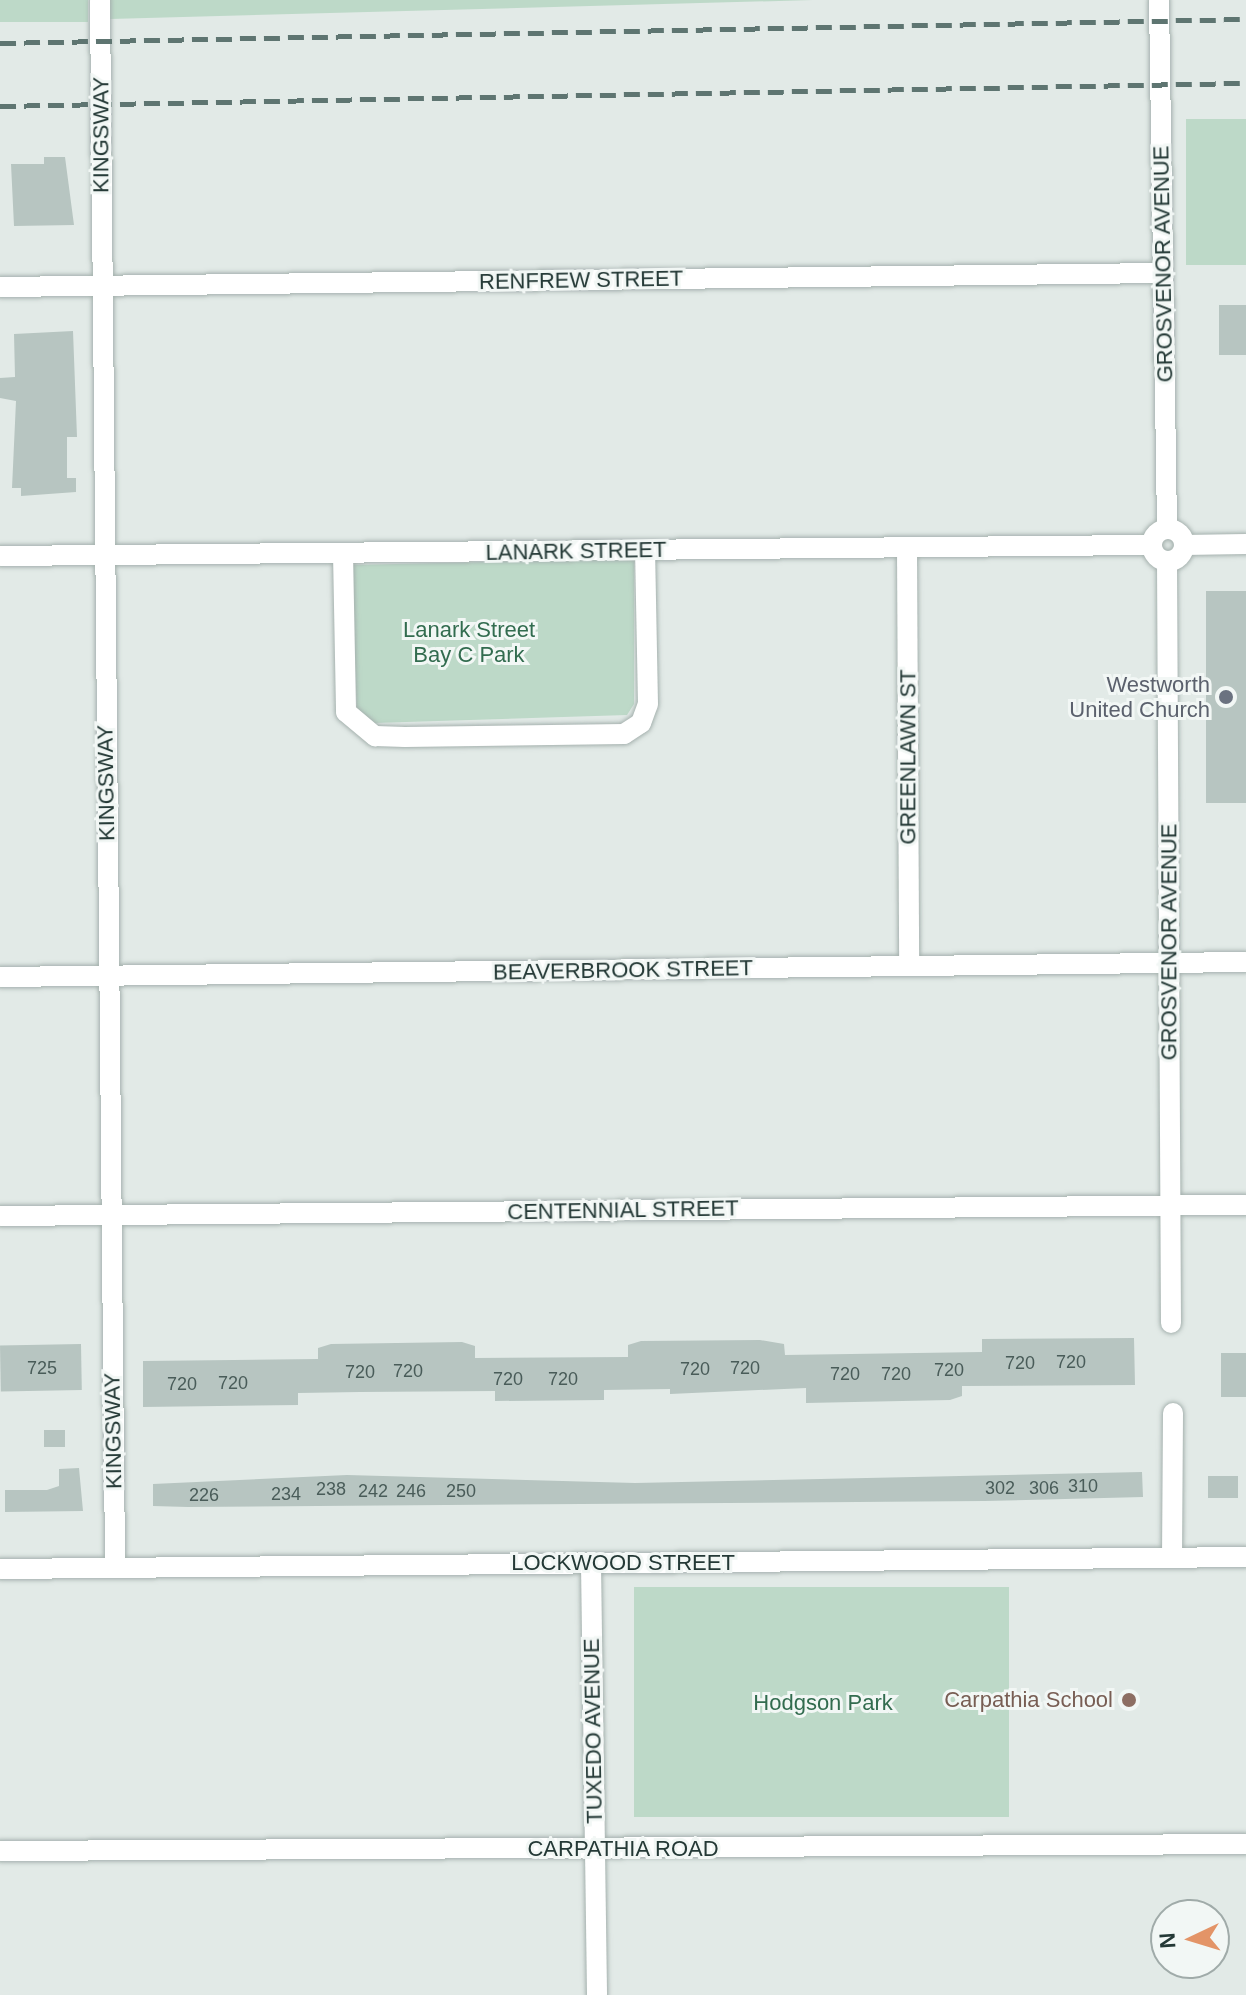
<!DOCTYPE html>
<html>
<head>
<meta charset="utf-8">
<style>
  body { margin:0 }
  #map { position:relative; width:1246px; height:1995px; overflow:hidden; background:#e2eae7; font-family:Helvetica,sans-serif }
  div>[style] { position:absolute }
  .green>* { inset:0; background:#bdd9c8; transform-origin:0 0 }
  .building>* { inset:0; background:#b7c5c1; transform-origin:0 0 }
  .roads { filter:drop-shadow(0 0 2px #a5b1ae) drop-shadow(0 0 2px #a5b1ae) }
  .minor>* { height:20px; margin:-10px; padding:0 10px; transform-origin:10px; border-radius:10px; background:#fff }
  .minor>.ring { margin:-10px; padding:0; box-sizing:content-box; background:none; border:20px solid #fff; border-radius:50% }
  .rail>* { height:5px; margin-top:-2.5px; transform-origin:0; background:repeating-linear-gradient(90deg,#5e7571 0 16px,transparent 0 24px) }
  .dots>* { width:22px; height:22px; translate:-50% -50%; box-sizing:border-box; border:4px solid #f2f7f5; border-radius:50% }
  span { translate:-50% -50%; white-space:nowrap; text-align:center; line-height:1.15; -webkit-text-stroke:6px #f2f7f5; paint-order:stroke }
  .number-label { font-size:18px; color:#495c59 }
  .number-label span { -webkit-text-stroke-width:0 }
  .street-label { font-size:22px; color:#243936 }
  .park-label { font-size:22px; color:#326c4f }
  .worship-label { font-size:22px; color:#5b616d }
  .right { translate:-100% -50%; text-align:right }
  .education-label { font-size:22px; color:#785e54 }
  .north { position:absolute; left:1150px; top:1899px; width:80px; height:80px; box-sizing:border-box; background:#f2f7f5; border:2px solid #a0aba9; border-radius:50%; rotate:266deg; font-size:22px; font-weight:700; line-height:32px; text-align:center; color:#243936 }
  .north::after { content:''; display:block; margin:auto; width:28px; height:36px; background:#e39467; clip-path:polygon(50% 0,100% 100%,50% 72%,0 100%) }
</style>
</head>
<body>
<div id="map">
  <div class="green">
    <i style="left:0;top:0;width:88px;height:22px"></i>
    <i style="clip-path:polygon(110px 0,813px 0,110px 19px)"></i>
    <i style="left:1246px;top:119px;width:146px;height:60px;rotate:90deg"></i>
    <i style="clip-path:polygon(634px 559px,634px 704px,627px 715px,374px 723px,357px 709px,350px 565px)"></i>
    <i style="left:1009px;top:1587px;width:230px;height:375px;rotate:90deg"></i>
  </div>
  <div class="building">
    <i style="clip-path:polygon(44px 157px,65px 157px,74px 225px,14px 226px,11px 164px,44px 164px)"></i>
    <i style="left:1219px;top:305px;width:27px;height:50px"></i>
    <i style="clip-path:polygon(73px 331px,77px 437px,67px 437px,67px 478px,76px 478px,76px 492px,21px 496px,21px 488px,12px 488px,16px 401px,0 398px,0 378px,15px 377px,14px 334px)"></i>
    <i style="left:1206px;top:591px;width:40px;height:212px"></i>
    <i style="clip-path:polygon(1134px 1338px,1135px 1385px,962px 1386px,962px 1396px,950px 1400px,806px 1403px,806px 1388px,670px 1394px,670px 1389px,604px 1390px,604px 1400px,495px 1401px,495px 1391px,360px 1392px,298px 1393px,298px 1405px,143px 1407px,143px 1361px,318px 1359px,318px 1348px,331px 1344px,462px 1342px,475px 1346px,475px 1358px,628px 1357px,628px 1345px,641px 1341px,760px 1340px,784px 1344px,785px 1355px,982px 1352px,982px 1339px)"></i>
    <i style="left:81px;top:1344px;width:46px;height:81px;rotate:89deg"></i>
    <i style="left:1221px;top:1353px;width:25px;height:44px"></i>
    <i style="left:44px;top:1430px;width:21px;height:17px"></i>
    <i style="clip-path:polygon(79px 1468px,83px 1511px,5px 1512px,5px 1490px,47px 1490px,59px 1486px,59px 1469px)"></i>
    <i style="clip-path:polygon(1142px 1472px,1143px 1497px,984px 1501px,188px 1507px,153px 1506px,153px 1484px,347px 1475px,635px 1483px)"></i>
    <i style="left:1208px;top:1476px;width:30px;height:22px"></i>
  </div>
  <div class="roads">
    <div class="minor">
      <i style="left:100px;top:0;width:1567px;rotate:89.45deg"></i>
      <i style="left:1159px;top:0;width:528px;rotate:89.13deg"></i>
      <i style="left:0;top:287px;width:1163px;rotate:-0.69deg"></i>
      <i class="ring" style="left:1152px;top:529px;width:12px;height:12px"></i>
      <i style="left:1184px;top:545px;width:62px;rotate:-0.9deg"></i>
      <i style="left:907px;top:548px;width:418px;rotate:89.7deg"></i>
      <i style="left:343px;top:553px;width:159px;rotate:88.9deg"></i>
      <i style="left:346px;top:712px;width:38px;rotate:40deg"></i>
      <i style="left:375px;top:736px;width:30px;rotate:2deg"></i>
      <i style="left:405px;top:737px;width:219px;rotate:-0.8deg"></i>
      <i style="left:624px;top:734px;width:20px;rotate:-33deg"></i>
      <i style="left:641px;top:723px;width:20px;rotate:-70deg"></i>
      <i style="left:648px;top:704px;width:153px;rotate:-91.1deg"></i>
      <i style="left:0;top:556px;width:1151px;rotate:-0.55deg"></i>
      <i style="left:1167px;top:561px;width:762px;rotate:89.7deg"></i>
      <i style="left:0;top:977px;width:1246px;rotate:-0.69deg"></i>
      <i style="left:0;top:1216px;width:1246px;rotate:-0.51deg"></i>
      <i style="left:1172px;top:1558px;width:145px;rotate:-89.6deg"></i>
      <i style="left:591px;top:1564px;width:431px;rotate:89.2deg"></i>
      <i style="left:0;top:1569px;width:1246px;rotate:-0.55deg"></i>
      <i style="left:0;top:1851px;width:1246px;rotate:-0.32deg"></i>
    </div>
  </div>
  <div class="rail">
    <i style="left:0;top:43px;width:1246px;rotate:-1.1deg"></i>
    <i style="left:0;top:106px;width:1246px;rotate:-1.06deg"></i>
  </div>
  <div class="dots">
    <i style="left:1226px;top:697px;background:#6b7280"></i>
    <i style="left:1129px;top:1700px;background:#8d6e63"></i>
  </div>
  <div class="number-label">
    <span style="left:1071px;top:1362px">720</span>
    <span style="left:1020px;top:1363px">720</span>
    <span style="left:42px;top:1368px">725</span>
    <span style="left:745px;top:1368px">720</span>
    <span style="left:695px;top:1369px">720</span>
    <span style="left:949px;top:1370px">720</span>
    <span style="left:408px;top:1371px">720</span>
    <span style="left:360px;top:1372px">720</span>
    <span style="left:845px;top:1374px">720</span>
    <span style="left:896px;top:1374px">720</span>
    <span style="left:508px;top:1379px">720</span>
    <span style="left:563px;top:1379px">720</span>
    <span style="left:233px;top:1383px">720</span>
    <span style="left:182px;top:1384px">720</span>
    <span style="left:1083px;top:1486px">310</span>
    <span style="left:1000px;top:1488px">302</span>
    <span style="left:1044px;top:1488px">306</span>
    <span style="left:331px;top:1489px">238</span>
    <span style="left:373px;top:1491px">242</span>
    <span style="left:411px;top:1491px">246</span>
    <span style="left:461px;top:1491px">250</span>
    <span style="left:286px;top:1494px">234</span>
    <span style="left:204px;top:1495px">226</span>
  </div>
  <div class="street-label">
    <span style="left:101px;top:135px;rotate:-90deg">KINGSWAY</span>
    <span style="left:1163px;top:264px;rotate:-91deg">GROSVENOR AVENUE</span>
    <span style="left:581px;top:280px;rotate:-1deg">RENFREW STREET</span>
    <span style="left:576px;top:551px;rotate:-1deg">LANARK STREET</span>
    <span style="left:908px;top:757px;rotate:-90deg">GREENLAWN ST</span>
    <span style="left:106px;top:783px;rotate:-91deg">KINGSWAY</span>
    <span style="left:1169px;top:942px;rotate:-90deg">GROSVENOR AVENUE</span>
    <span style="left:623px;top:970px;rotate:-1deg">BEAVERBROOK STREET</span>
    <span style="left:623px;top:1210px;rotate:-1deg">CENTENNIAL STREET</span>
    <span style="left:113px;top:1431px;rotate:-91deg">KINGSWAY</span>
    <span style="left:623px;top:1563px">LOCKWOOD STREET</span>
    <span style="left:593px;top:1731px;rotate:-91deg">TUXEDO AVENUE</span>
    <span style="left:623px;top:1849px">CARPATHIA ROAD</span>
  </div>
  <div class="park-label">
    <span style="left:469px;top:642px">Lanark Street<br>Bay C Park</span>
    <span style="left:823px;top:1703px">Hodgson Park</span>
  </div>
  <div class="worship-label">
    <span class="right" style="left:1210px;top:697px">Westworth<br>United Church</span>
  </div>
  <div class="education-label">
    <span class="right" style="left:1113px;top:1700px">Carpathia School</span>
  </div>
  <div class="north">N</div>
</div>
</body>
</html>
